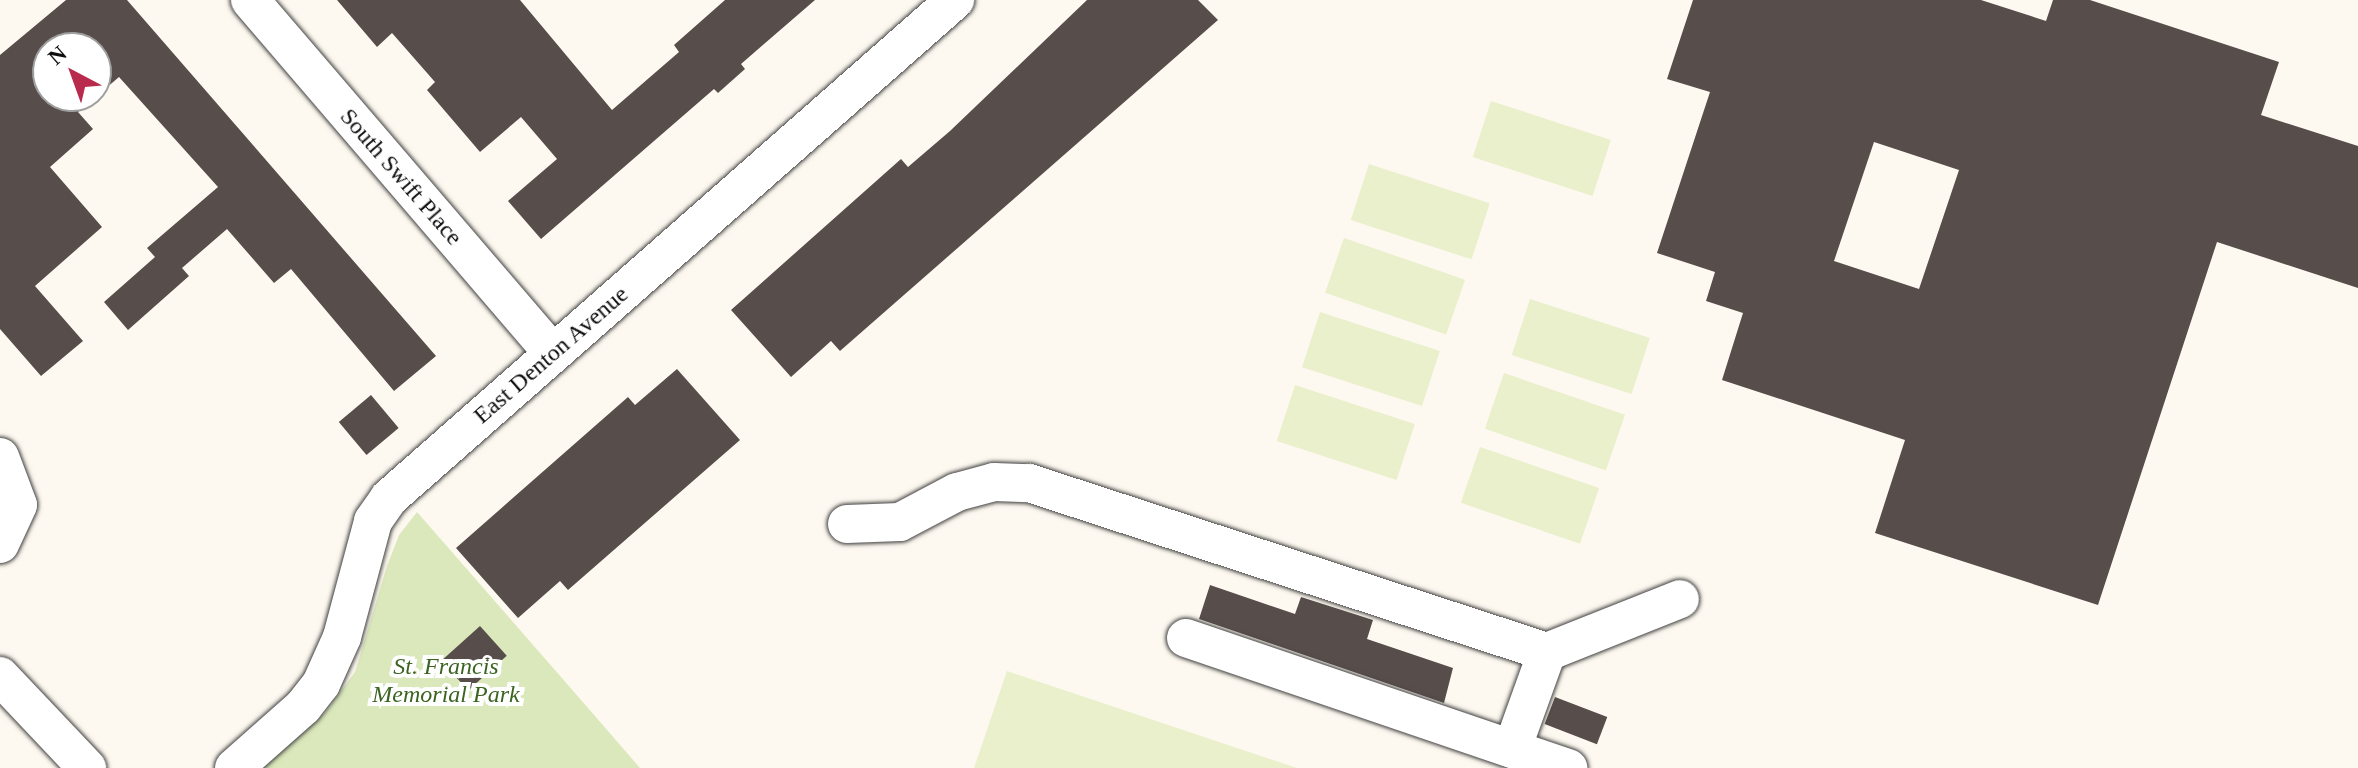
<!DOCTYPE html>
<html>
<head>
<meta charset="utf-8">
<style>
  body { margin:0 }
  #map { position:relative; width:2358px; height:768px; overflow:hidden; background:#fef9f0; font-family:Georgia,serif }
  div>[style] { position:absolute }
  .green>* { inset:0; background:#dae8bb }
  .pitch>* { inset:0; background:#eaefcc; transform-origin:0 0 }
  .building>* { inset:0; background:#574d4b; transform-origin:0 0 }
  .roads { filter:drop-shadow(0 0 2px #414141) drop-shadow(0 0 2px #414141) }
  .minor>* { height:38px; margin:-19px; padding:0 19px; transform-origin:19px; border-radius:19px; background:#fff }
  span { translate:-50% -50%; white-space:nowrap; text-align:center; line-height:1.15; -webkit-text-stroke:8px #fff; paint-order:stroke }
  .street-label { font-size:24px; color:#0e0e0e }
  .park-label { font-size:24px; color:#3b6421; font-style:italic }
  .north { position:absolute; left:32px; top:32px; width:80px; height:80px; box-sizing:border-box; background:#fff; border:2px solid #9f9f9f; border-radius:50%; rotate:319deg; font-size:22px; font-weight:700; line-height:32px; text-align:center; color:#0e0e0e }
  .north::after { content:''; display:block; margin:auto; width:28px; height:36px; background:#b92b4c; clip-path:polygon(50% 0,100% 100%,50% 72%,0 100%) }
</style>
</head>
<body>
<div id="map">
  <div class="green">
    <i style="clip-path:polygon(417px 512px,588px 708px,640px 768px,263px 768px,325px 713px,355px 672px,387px 566px,399px 535px)"></i>
  </div>
  <div class="pitch">
    <i style="left:1491px;top:101px;width:126px;height:59px;rotate:18deg"></i>
    <i style="left:1369px;top:164px;width:127px;height:59px;rotate:18deg"></i>
    <i style="left:1344px;top:238px;width:128px;height:58px;rotate:19deg"></i>
    <i style="left:1530px;top:299px;width:126px;height:59px;rotate:18deg"></i>
    <i style="left:1320px;top:312px;width:126px;height:58px;rotate:18deg"></i>
    <i style="left:1504px;top:373px;width:128px;height:59px;rotate:19deg"></i>
    <i style="left:1295px;top:385px;width:126px;height:59px;rotate:18deg"></i>
    <i style="left:1480px;top:447px;width:126px;height:59px;rotate:19deg"></i>
    <i style="clip-path:polygon(1007px 671px,1297px 768px,974px 768px)"></i>
  </div>
  <div class="building">
    <i style="clip-path:polygon(evenodd,66px 0,127px 0,436px 356px,394px 391px,291px 269px,274px 283px,227px 229px,182px 268px,189px 276px,128px 330px,104px 302px,155px 257px,147px 248px,218px 187px,119px 77px,78px 112px,93px 129px,50px 167px,102px 227px,35px 286px,83px 341px,41px 376px,0 329px,0 55px,66px 0,48px 48px,96px 48px,96px 96px,48px 96px,48px 48px)"></i>
    <i style="clip-path:polygon(337px 0,520px 0,612px 110px,679px 52px,674px 45px,725px 0,815px 0,741px 64px,745px 69px,718px 93px,714px 89px,541px 239px,508px 201px,557px 159px,521px 117px,480px 152px,427px 90px,435px 82px,392px 33px,377px 47px)"></i>
    <i style="clip-path:polygon(1087px 0,1198px 0,1218px 20px,840px 351px,831px 341px,791px 377px,731px 310px,901px 159px,908px 167px,950px 131px)"></i>
    <i style="clip-path:polygon(evenodd,1693px 0,1981px 0,2046px 21px,2053px 0,2090px 0,2279px 62px,2261px 115px,2358px 146px,2358px 288px,2217px 242px,2098px 605px,1875px 533px,1905px 440px,1722px 380px,1743px 313px,1706px 301px,1715px 272px,1657px 253px,1710px 92px,1667px 79px,1693px 0,1874px 142px,1959px 170px,1919px 289px,1834px 261px,1874px 142px)"></i>
    <i style="clip-path:polygon(677px 369px,740px 440px,568px 590px,560px 581px,518px 618px,456px 548px,628px 397px,635px 405px)"></i>
    <i style="left:371px;top:395px;width:43px;height:42px;rotate:50deg"></i>
    <i style="clip-path:polygon(1210px 585px,1295px 614px,1301px 597px,1373px 620px,1367px 639px,1453px 668px,1444px 703px,1199px 619px)"></i>
    <i style="left:480px;top:626px;width:40px;height:52px;rotate:48deg"></i>
    <i style="left:1555px;top:697px;width:56px;height:29px;rotate:21deg"></i>
  </div>
  <div class="roads">
    <div class="minor">
      <i style="left:250px;top:0;width:465px;rotate:49.4deg"></i>
      <i style="left:0;top:457px;width:51px;rotate:69.4deg"></i>
      <i style="left:18px;top:505px;width:43px;rotate:114.8deg"></i>
      <i style="left:847px;top:524px;width:53px;rotate:-2.2deg"></i>
      <i style="left:900px;top:522px;width:64px;rotate:-27.8deg"></i>
      <i style="left:957px;top:492px;width:38px;rotate:-15deg"></i>
      <i style="left:994px;top:482px;width:35px;rotate:2deg"></i>
      <i style="left:1029px;top:483px;width:545px;rotate:18.07deg"></i>
      <i style="left:1547px;top:652px;width:103px;rotate:109.8deg"></i>
      <i style="left:1186px;top:638px;width:404px;rotate:18.8deg"></i>
      <i style="left:1547px;top:652px;width:143px;rotate:-21.7deg"></i>
      <i style="left:0;top:676px;width:127px;rotate:46.6deg"></i>
      <i style="left:234px;top:768px;width:92px;rotate:-41.5deg"></i>
      <i style="left:303px;top:707px;width:29px;rotate:-52deg"></i>
      <i style="left:321px;top:684px;width:51px;rotate:-65.9deg"></i>
      <i style="left:342px;top:637px;width:120px;rotate:-75deg"></i>
      <i style="left:373px;top:521px;width:28px;rotate:-55deg"></i>
      <i style="left:389px;top:498px;width:754px;rotate:-41.34deg"></i>
    </div>
  </div>
  <div class="street-label">
    <span style="left:401px;top:177px;rotate:49deg">South Swift Place</span>
    <span style="left:551px;top:355px;rotate:-41deg">East Denton Avenue</span>
  </div>
  <div class="park-label">
    <span style="left:446px;top:681px">St. Francis<br>Memorial Park</span>
  </div>
  <div class="north">N</div>
</div>
</body>
</html>
